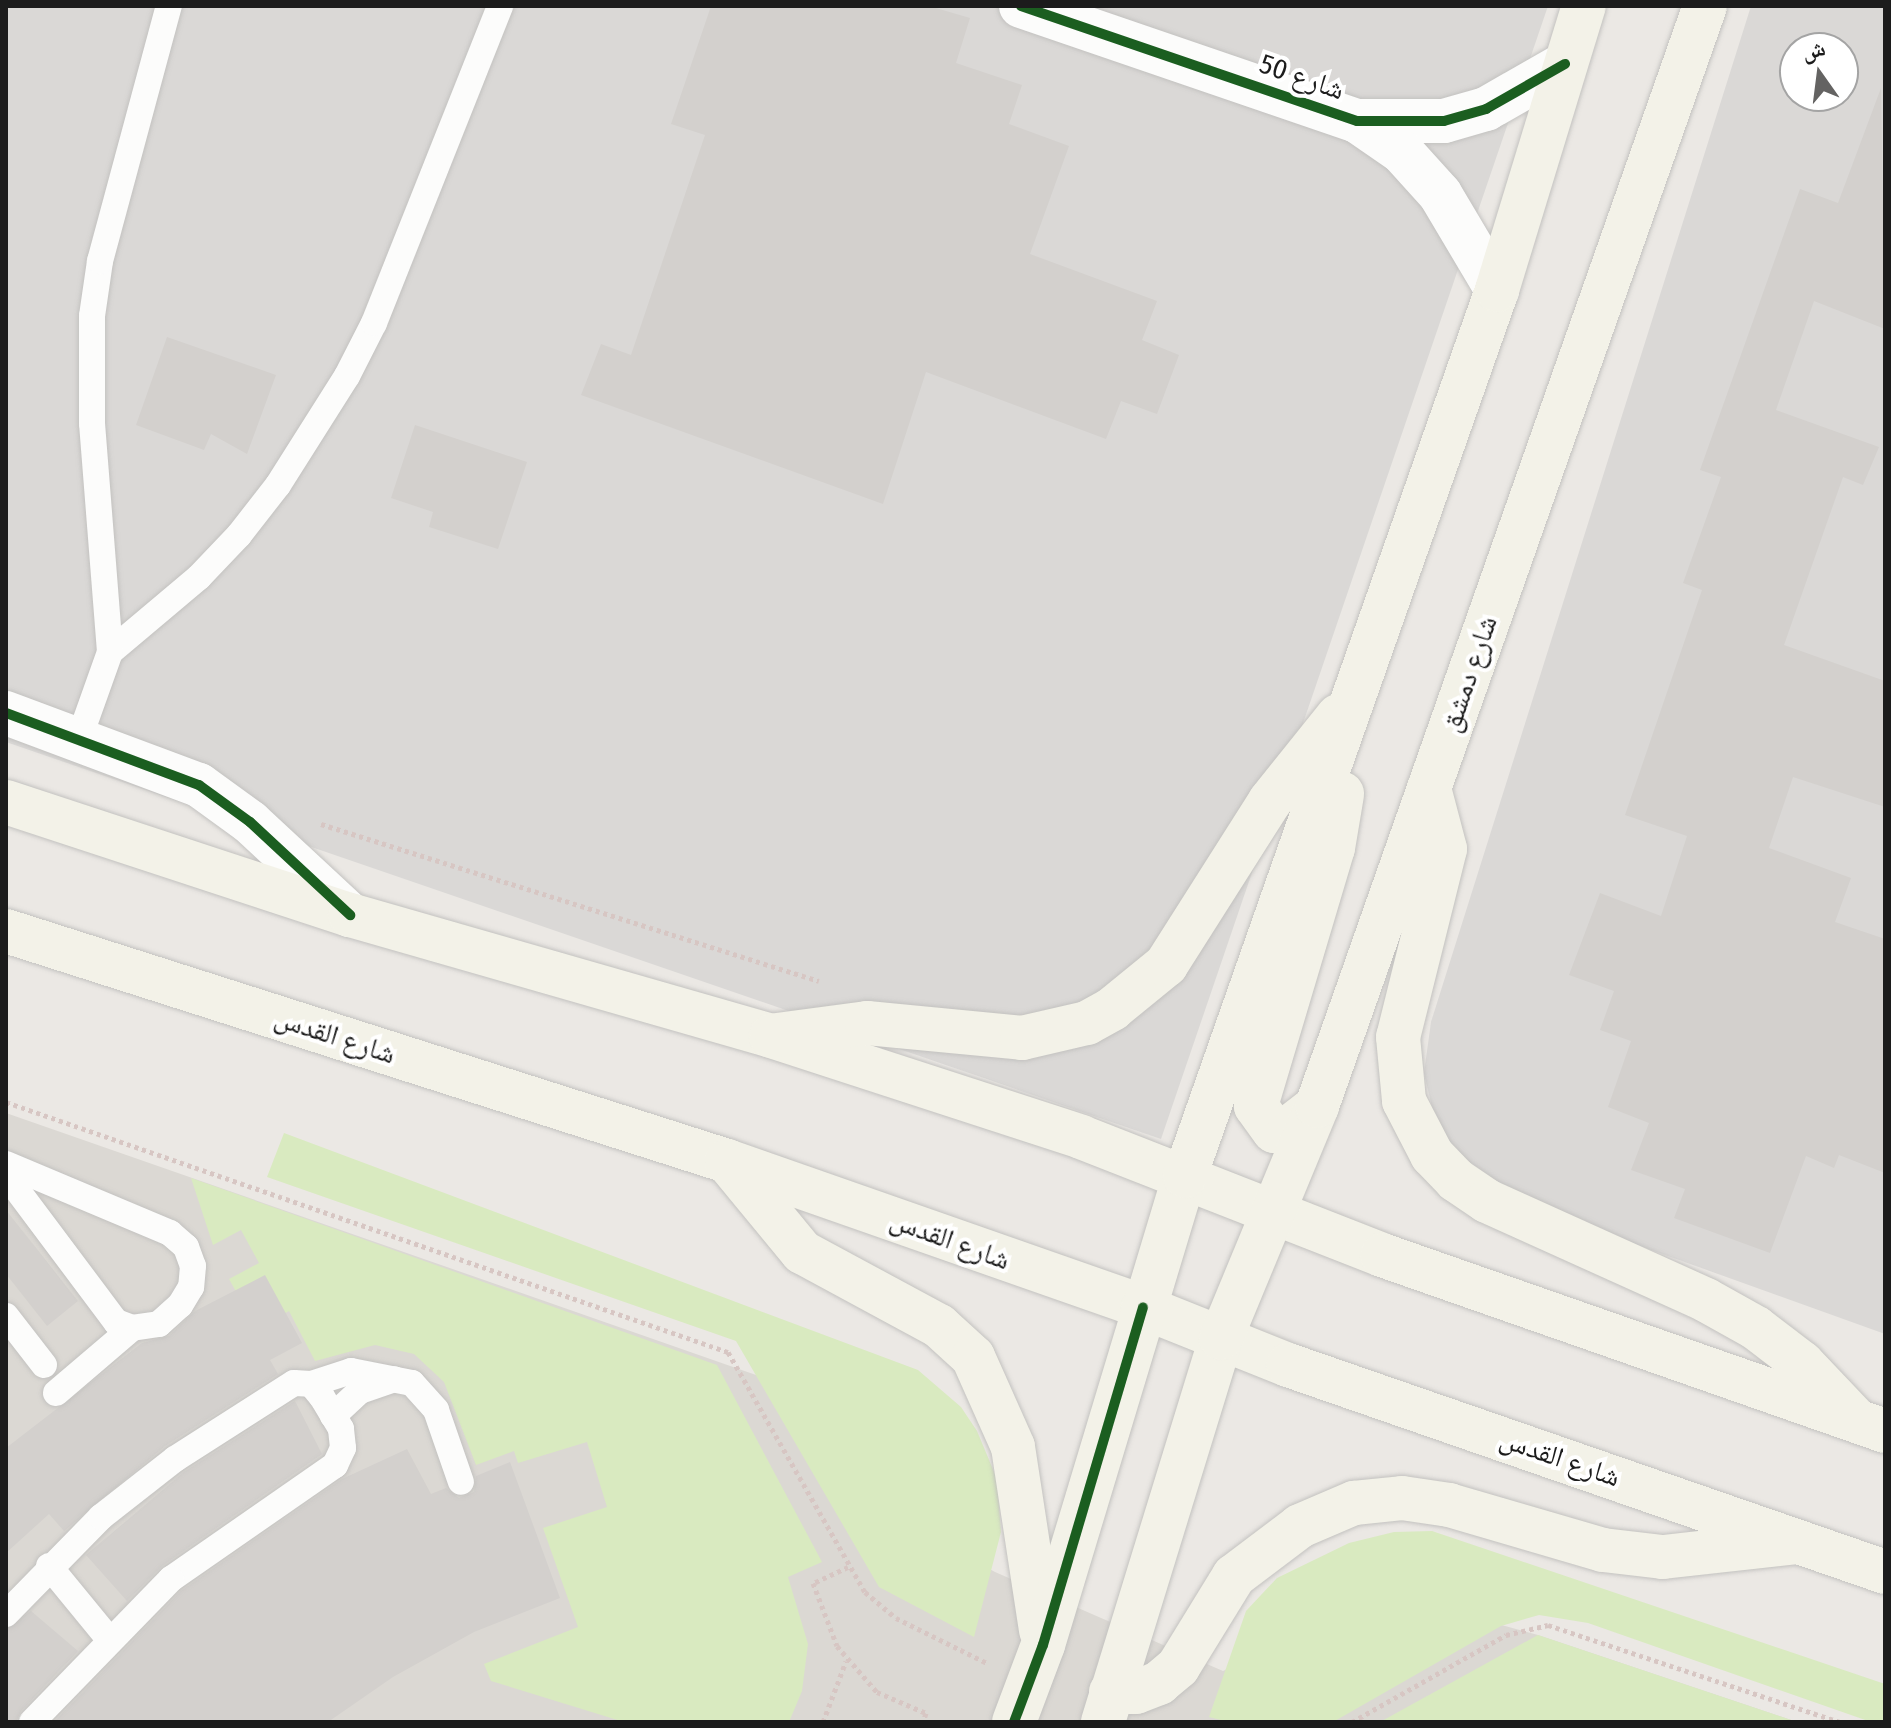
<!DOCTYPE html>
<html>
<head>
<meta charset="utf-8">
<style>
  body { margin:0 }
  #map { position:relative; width:1891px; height:1728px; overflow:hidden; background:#ebe8e4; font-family:"Fira Sans Condensed","Noto Naskh Arabic",sans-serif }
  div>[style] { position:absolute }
  .residential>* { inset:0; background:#dad8d6 }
  .airport>* { inset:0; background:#dbd8d3 }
  .grass>* { inset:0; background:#d9eac0 }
  .building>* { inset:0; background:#d3d0cd }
  .path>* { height:5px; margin-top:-2.5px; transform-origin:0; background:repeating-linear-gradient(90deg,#d7c6c3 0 4px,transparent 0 8px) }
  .roads { filter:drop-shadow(0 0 2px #c3c2c0) drop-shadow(0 0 2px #c3c2c0) }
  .lane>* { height:26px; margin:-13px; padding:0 13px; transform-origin:13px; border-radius:13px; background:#fcfcfb }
  .street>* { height:44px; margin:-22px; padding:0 22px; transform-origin:22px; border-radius:22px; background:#fcfcfb }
  .secondary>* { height:44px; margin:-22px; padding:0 22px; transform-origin:22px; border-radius:22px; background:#f3f2e8 }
  .cycleway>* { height:10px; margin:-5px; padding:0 5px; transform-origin:5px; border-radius:5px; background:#1b5e20 }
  span { translate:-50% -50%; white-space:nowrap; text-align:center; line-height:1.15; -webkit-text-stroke:8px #fff; paint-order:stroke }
  .street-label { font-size:28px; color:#1c1c1c }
  .frame { position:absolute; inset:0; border:8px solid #1c1c1c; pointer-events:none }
  .north { position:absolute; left:1779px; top:32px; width:80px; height:80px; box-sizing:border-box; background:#fff; border:2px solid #a4a4a4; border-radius:50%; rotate:346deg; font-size:22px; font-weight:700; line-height:32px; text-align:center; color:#1c1c1c }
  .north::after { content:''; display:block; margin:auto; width:28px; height:36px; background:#646362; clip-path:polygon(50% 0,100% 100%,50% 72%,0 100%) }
</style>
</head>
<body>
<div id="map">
  <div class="residential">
    <i style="clip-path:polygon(6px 6px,1548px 6px,1161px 1139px,6px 742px)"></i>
    <i style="clip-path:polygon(evenodd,1751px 6px,1885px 6px,1885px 1334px,1579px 1224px,1502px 1185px,1440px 1141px,1424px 1073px,1431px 1022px,1751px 6px,1795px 48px,1843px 48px,1843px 96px,1795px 96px,1795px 48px)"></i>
  </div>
  <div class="airport">
    <i style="clip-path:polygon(6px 1113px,756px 1375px,918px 1529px,995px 1572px,1223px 1671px,1385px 1593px,1538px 1635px,1797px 1722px,6px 1722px)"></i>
  </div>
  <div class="grass">
    <i style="clip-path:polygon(284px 1133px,918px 1370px,961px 1407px,977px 1431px,997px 1479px,1001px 1532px,974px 1637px,879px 1587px,736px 1341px,267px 1177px)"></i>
    <i style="clip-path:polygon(191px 1178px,717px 1365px,822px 1562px,788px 1577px,808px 1644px,802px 1691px,789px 1722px,624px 1722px,491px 1681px,484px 1664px,578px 1627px,543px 1528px,607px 1507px,587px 1442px,518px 1463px,514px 1451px,476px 1465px,444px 1382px,414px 1354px,375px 1345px,315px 1361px,289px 1311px,257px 1329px,229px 1279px,259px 1263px,241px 1230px,213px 1245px)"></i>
    <i style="clip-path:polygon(1432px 1531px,1885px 1684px,1885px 1722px,1871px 1722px,1588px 1623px,1539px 1615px,1501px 1626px,1333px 1722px,1229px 1722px,1209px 1717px,1246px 1611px,1277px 1578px,1349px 1543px,1394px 1532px)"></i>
    <i style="clip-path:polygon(1538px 1635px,1797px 1722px,1380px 1722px)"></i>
  </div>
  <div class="building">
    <i style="clip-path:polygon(711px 6px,929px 6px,970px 18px,956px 63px,1022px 85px,1009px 124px,1069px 146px,1030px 254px,1157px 301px,1142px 340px,1179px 355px,1157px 414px,1121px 401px,1106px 439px,926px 372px,883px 504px,581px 395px,601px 344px,631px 355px,705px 135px,671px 124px)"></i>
    <i style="clip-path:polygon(1881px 88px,1885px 329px,1814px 301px,1776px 410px,1879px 447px,1863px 485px,1843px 477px,1784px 645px,1885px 681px,1885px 807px,1793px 777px,1769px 848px,1851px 878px,1835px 922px,1885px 939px,1885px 1173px,1839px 1155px,1834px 1168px,1806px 1156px,1770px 1253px,1674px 1218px,1685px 1189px,1631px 1170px,1649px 1123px,1608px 1107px,1631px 1041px,1600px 1030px,1614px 991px,1569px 975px,1600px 893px,1661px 916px,1687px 836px,1625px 815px,1702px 590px,1683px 583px,1721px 477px,1700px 470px,1800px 189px,1838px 203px)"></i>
    <i style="clip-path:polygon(167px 337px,276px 375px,247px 454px,211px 434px,204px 450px,136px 425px)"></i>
    <i style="clip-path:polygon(415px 425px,527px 462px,498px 549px,429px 527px,433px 512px,391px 498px)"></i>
    <i style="clip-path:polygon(6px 1210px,78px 1301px,47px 1326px,6px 1274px)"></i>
    <i style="clip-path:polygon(265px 1275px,302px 1343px,270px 1360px,278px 1374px,165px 1446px,64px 1531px,49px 1514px,6px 1553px,6px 1448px,142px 1343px,169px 1336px,195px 1311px)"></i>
    <i style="clip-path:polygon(295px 1401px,322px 1454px,162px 1566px,127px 1601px,86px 1555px,184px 1472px)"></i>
    <i style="clip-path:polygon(407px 1449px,431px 1494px,446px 1488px,459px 1498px,474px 1492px,476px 1476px,510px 1462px,560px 1598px,474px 1632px,393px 1677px,328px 1722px,54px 1722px,181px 1591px,342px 1479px)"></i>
    <i style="clip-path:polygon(31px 1611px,78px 1651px,21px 1711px,16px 1722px,6px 1722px,6px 1630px)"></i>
  </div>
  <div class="path">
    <i style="left:321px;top:824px;width:522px;rotate:17.5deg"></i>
    <i style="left:6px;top:1102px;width:764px;rotate:19.1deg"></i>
    <i style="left:728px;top:1352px;width:276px;rotate:60.3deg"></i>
    <i style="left:865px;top:1592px;width:40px;rotate:40deg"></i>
    <i style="left:896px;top:1618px;width:102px;rotate:26.3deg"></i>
    <i style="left:848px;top:1567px;width:38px;rotate:155deg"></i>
    <i style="left:813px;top:1583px;width:67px;rotate:69.1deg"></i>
    <i style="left:837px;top:1646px;width:61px;rotate:49deg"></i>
    <i style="left:877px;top:1692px;width:53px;rotate:23.2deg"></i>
    <i style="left:926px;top:1713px;width:9px;rotate:108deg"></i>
    <i style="left:823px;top:1722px;width:65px;rotate:-69.3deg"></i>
    <i style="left:1352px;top:1722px;width:177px;rotate:-29.5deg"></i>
    <i style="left:1506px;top:1635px;width:43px;rotate:-13.4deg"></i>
    <i style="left:1548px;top:1625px;width:308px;rotate:18.4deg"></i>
  </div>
  <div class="roads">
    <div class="lane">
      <i style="left:110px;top:652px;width:116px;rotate:-40.1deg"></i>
      <i style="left:199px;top:577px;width:58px;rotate:-46.4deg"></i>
      <i style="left:239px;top:535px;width:63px;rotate:-52deg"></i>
      <i style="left:278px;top:485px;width:129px;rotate:-57.7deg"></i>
      <i style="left:347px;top:376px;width:59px;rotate:-63deg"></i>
      <i style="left:374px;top:323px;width:341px;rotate:-68.3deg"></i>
      <i style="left:79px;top:739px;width:92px;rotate:-70.4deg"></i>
      <i style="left:110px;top:652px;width:230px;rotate:-94.5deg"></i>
      <i style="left:92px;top:423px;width:107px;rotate:-90deg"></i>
      <i style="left:92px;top:316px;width:56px;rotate:-81.7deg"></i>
      <i style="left:100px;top:261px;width:264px;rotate:-74.9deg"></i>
      <i style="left:6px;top:1164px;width:178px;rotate:22.8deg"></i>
      <i style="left:170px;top:1233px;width:21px;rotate:41deg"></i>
      <i style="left:186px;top:1247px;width:20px;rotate:70deg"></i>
      <i style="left:193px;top:1266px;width:21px;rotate:95deg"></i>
      <i style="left:191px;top:1287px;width:21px;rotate:121deg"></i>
      <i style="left:180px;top:1305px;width:28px;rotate:138deg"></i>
      <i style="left:159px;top:1324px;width:27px;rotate:172deg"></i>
      <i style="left:132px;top:1328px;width:17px;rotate:-159deg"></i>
      <i style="left:116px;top:1322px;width:184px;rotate:-126.8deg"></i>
      <i style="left:6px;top:1316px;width:62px;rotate:52.2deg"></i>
      <i style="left:311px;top:1384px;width:42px;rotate:-18deg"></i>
      <i style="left:351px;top:1371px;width:62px;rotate:11.1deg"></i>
      <i style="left:412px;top:1383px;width:36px;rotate:48deg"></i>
      <i style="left:436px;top:1410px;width:76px;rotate:70.9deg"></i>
      <i style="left:56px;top:1393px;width:100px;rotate:-40.5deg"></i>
      <i style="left:333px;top:1416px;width:37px;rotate:-43deg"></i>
      <i style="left:360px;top:1391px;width:36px;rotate:-19deg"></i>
      <i style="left:49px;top:1566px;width:94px;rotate:50.6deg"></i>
      <i style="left:6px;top:1614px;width:136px;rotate:-45.6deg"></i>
      <i style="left:101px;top:1517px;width:94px;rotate:-38.1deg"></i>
      <i style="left:175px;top:1459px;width:141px;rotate:-32.6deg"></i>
      <i style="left:294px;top:1383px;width:17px;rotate:3deg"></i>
      <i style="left:311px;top:1384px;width:17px;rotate:50deg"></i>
      <i style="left:322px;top:1397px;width:37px;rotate:59deg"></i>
      <i style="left:341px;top:1429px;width:19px;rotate:84deg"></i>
      <i style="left:343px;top:1448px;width:19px;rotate:115deg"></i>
      <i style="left:335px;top:1465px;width:200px;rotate:145.2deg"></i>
      <i style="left:171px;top:1579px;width:199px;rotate:134.2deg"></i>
    </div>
    <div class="street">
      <i style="left:1021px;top:6px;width:355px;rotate:18.9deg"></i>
      <i style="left:1357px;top:121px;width:87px"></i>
      <i style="left:1444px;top:121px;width:44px;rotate:-15.9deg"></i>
      <i style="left:1486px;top:109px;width:91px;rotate:-29.7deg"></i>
      <i style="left:1357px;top:121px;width:55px;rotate:34.6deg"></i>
      <i style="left:1402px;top:152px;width:57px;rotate:47.9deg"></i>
      <i style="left:1440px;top:194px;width:112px;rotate:59.3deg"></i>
      <i style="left:6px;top:713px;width:206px;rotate:20.5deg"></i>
      <i style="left:199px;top:785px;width:63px;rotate:36deg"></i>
      <i style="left:250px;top:822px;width:137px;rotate:42.9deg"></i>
    </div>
    <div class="secondary">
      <i style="left:1429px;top:788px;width:63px;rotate:75.3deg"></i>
      <i style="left:1445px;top:849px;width:194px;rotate:104deg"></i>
      <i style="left:1398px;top:1037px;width:64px;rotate:84.6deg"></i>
      <i style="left:1404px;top:1101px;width:61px;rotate:62.6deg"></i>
      <i style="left:1432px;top:1155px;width:35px;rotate:46deg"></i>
      <i style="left:1456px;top:1180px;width:37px;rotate:34deg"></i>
      <i style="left:1487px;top:1201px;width:240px;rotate:24.3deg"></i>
      <i style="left:1706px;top:1300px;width:57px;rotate:29.2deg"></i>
      <i style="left:1756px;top:1328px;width:58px;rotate:37.3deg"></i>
      <i style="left:1802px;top:1363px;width:76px;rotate:46.6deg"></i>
      <i style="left:6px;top:802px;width:362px;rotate:18.2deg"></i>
      <i style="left:350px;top:915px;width:438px;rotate:16deg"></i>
      <i style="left:771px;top:1036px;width:326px;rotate:18deg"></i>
      <i style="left:1081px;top:1137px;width:323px;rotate:21.4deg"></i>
      <i style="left:1382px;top:1255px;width:533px;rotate:19.28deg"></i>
      <i style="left:6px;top:931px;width:757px;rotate:17.69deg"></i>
      <i style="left:727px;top:1161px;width:441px;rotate:19.3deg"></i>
      <i style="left:1143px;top:1307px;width:156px;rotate:21.8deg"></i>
      <i style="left:1288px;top:1365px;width:632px;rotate:19.12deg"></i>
      <i style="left:777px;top:1035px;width:91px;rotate:-7.6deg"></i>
      <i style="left:867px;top:1023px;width:156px;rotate:5.5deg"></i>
      <i style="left:1022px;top:1038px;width:67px;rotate:-13deg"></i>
      <i style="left:1087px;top:1023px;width:29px;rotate:-29deg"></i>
      <i style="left:1112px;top:1009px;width:70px;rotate:-39.2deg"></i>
      <i style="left:1166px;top:965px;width:194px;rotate:-57.6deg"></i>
      <i style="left:1270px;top:801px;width:109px;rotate:-51.3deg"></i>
      <i style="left:1317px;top:1106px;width:36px;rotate:142deg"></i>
      <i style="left:1289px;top:1128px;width:15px;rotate:169deg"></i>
      <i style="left:1274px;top:1131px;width:31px;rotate:-126deg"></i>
      <i style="left:1256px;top:1106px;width:269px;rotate:-73.4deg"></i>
      <i style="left:1333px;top:848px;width:55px;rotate:-80.5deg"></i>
      <i style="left:727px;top:1161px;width:118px;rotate:50.5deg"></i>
      <i style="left:802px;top:1252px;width:156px;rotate:28.4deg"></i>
      <i style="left:939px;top:1326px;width:46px;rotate:42.4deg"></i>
      <i style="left:973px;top:1357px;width:98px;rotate:66deg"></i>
      <i style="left:1013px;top:1447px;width:186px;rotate:81.3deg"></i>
      <i style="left:1111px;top:1692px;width:25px"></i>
      <i style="left:1136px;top:1692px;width:25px;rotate:-21deg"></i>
      <i style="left:1159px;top:1683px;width:25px;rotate:-40deg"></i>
      <i style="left:1178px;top:1667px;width:107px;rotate:-58.4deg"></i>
      <i style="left:1234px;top:1576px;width:83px;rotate:-37.1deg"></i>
      <i style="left:1300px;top:1526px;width:59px;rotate:-23.1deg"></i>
      <i style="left:1354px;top:1503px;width:48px;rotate:-5.9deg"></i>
      <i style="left:1402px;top:1498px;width:48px;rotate:8.5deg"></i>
      <i style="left:1449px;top:1505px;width:160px;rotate:16.3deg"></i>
      <i style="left:1603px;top:1550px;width:60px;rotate:6.7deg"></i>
      <i style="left:1663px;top:1557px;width:134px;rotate:-6.4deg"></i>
      <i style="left:1014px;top:1722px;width:82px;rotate:-69.4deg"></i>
      <i style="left:1043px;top:1645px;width:490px;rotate:-73.2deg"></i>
      <i style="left:1185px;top:1176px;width:939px;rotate:-70.6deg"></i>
      <i style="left:1497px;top:290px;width:297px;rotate:-73deg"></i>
      <i style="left:1103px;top:1722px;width:402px;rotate:-72.9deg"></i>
      <i style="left:1221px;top:1338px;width:251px;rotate:-67.5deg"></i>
      <i style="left:1317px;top:1106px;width:1166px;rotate:-70.57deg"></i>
    </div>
  </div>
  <div class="cycleway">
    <i style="left:1021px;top:6px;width:355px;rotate:18.9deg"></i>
    <i style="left:1357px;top:121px;width:87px"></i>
    <i style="left:1444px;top:121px;width:44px;rotate:-15.9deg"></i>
    <i style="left:1486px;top:109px;width:91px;rotate:-29.7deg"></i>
    <i style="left:6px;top:713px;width:206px;rotate:20.5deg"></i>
    <i style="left:199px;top:785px;width:63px;rotate:36deg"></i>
    <i style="left:250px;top:822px;width:137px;rotate:42.9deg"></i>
    <i style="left:1014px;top:1722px;width:82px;rotate:-69.4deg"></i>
    <i style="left:1043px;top:1645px;width:352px;rotate:-73.5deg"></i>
  </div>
  <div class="street-label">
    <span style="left:1302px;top:77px;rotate:19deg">شارع 50</span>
    <span style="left:1469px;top:674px;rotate:-71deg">شارع دمشق</span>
    <span style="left:335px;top:1036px;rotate:18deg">شارع القدس</span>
    <span style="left:950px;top:1240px;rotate:20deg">شارع القدس</span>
    <span style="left:1560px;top:1458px;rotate:19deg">شارع القدس</span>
  </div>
  <div class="frame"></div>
  <div class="north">ش</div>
</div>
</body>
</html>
